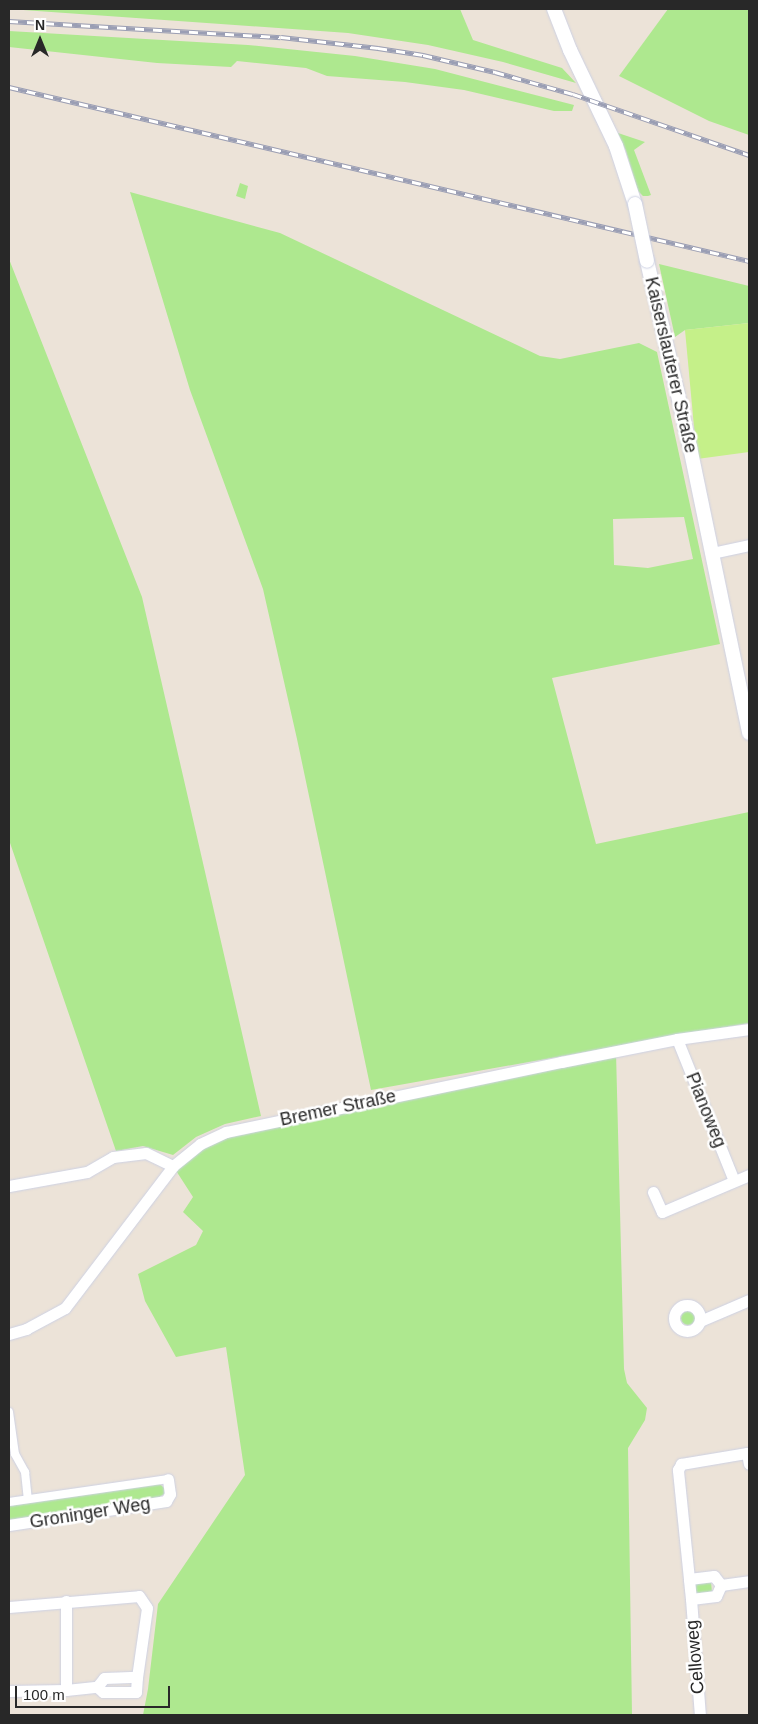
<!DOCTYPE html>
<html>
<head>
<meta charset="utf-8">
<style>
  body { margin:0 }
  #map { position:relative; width:758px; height:1724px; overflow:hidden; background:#ece3d8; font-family:Helvetica,sans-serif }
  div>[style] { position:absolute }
  .green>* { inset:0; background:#aee88f }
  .round { border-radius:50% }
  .pitch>* { inset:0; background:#c5f089 }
  .roads { filter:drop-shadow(0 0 1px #cdd1e3) drop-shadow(0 0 1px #cdd1e3) }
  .pedestrian>* { height:8px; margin:-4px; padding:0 4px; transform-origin:4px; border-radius:4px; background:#fff }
  .minor>* { height:11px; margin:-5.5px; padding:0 5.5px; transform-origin:5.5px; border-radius:5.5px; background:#fff }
  .minor>.ring { margin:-5.5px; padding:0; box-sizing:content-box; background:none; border:11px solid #fff; border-radius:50% }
  .tertiary>* { height:14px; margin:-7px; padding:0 7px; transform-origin:7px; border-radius:7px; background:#fff }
  .rail>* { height:5px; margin-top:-2.5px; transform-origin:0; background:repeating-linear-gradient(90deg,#fff 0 9px,#9a9eb4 0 18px); box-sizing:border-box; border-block:1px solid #9a9eb4 }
  .bridges { filter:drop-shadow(0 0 1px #cdd1e3) drop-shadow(0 0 1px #cdd1e3) }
  .tertiary-bridge>* { height:14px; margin:-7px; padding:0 7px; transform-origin:7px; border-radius:7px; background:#fff }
  span { translate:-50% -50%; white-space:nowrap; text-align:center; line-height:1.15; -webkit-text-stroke:5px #fff; paint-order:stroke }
  .street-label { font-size:18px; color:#282828 }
  .frame { position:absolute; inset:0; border:10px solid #282828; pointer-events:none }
  .north { position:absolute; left:15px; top:15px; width:50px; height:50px; -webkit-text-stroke:4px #fff; paint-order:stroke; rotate:0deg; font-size:14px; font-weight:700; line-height:20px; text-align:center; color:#282828 }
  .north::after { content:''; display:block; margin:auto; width:18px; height:22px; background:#282828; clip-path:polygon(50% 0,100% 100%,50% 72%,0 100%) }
  .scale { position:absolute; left:15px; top:1686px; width:155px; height:22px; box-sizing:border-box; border:2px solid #282828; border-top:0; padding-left:6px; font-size:15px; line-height:18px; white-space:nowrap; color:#282828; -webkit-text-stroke:4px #fff; paint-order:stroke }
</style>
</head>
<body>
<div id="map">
  <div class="green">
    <i style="clip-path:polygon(9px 9px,460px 9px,473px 40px,562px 68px,576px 83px,503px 62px,428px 45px,348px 33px)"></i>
    <i style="clip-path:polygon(668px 9px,749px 9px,749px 135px,709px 121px,619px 76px)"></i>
    <i style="clip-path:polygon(9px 31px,248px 45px,355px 56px,435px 69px,574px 105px,572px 111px,554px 111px,464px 90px,405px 82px,327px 76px,306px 68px,237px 61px,231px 67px,157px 63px,9px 47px)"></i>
    <i style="clip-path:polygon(618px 133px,645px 142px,634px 150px,651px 195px,648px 196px,643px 196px,638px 191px,626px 151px)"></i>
    <i style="clip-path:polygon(240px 183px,248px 186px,245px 199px,236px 196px)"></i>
    <i style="clip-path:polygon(evenodd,130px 192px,280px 233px,540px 356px,560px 359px,639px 343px,657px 352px,720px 644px,552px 678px,596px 844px,749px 812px,749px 1023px,371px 1090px,297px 739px,263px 589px,190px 390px,130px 192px,684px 517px,693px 559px,648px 568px,614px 565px,613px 519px,684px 517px)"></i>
    <i style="clip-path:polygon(9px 259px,142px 597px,261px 1116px,225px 1124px,196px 1137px,173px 1155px,143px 1146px,116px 1151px,9px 840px)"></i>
    <i style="clip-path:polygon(659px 264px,749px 286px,749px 323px,685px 330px,675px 337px)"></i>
    <i style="clip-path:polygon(616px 1052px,624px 1369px,627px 1383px,647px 1408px,645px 1420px,628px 1448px,632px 1715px,143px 1715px,148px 1689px,158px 1604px,245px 1475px,226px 1347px,176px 1357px,145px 1301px,138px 1274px,196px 1245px,203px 1231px,183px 1212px,193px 1197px,173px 1166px,226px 1132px)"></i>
    <i class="round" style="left:681px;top:1311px;width:14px;height:14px"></i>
    <i style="clip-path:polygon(156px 1483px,161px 1485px,165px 1489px,164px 1494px,158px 1498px,9px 1520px,9px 1506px)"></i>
    <i style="clip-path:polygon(711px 1582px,712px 1592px,700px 1595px,695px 1592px,695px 1583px)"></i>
  </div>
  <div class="pitch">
    <i style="clip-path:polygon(749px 323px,749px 452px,697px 459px,685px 330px)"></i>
  </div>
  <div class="roads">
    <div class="pedestrian">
      <i style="left:9px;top:1412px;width:42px;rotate:81.9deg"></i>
      <i style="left:15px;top:1454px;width:21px;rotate:61deg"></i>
      <i style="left:25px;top:1472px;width:27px;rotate:84deg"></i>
      <i style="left:9px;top:1502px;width:161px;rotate:-8.2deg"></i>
    </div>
    <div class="minor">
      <i style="left:712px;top:553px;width:38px;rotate:-12deg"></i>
      <i style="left:677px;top:1039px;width:153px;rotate:68.1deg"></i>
      <i style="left:9px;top:1186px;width:79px;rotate:-10.2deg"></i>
      <i style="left:87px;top:1172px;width:30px;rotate:-30deg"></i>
      <i style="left:113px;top:1157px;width:33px;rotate:-7deg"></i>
      <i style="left:146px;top:1153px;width:30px;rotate:26deg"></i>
      <i style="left:653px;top:1192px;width:22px;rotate:66deg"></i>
      <i style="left:662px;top:1212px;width:95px;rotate:-23deg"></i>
      <i class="ring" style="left:674px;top:1305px;width:15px;height:15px"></i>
      <i style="left:700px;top:1321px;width:53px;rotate:-23.2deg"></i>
      <i style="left:9px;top:1334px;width:18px;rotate:-16deg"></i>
      <i style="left:26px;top:1329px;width:44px;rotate:-28.3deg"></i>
      <i style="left:65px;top:1308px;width:178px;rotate:-52.7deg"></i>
      <i style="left:173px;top:1166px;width:35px;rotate:-39deg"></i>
      <i style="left:200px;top:1144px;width:29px;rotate:-25deg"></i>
      <i style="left:226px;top:1132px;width:342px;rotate:-11.8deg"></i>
      <i style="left:561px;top:1062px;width:118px;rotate:-11.2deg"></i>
      <i style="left:677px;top:1039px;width:73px;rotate:-7.9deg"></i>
      <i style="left:9px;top:1525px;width:159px;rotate:-8.7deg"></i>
      <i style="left:166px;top:1501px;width:8px;rotate:-60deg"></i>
      <i style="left:170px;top:1494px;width:15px;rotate:-98deg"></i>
      <i style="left:714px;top:1576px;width:11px;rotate:52deg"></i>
      <i style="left:721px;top:1585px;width:12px;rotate:114deg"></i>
      <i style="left:716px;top:1596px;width:25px;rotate:173deg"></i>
      <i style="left:691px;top:1599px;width:20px;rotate:-96deg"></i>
      <i style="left:689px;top:1579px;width:25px;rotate:-7deg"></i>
      <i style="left:689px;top:1579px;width:110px;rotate:-95.8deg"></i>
      <i style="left:678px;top:1470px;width:7px;rotate:-63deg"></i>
      <i style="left:681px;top:1464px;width:67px;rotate:-9.5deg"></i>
      <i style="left:747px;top:1453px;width:11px;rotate:80deg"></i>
      <i style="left:721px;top:1585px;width:28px;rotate:-8deg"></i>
      <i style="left:691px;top:1599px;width:116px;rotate:85.6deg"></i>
      <i style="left:66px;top:1601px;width:89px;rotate:90deg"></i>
      <i style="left:9px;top:1607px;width:130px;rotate:-4.8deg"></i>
      <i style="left:139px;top:1596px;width:14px;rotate:56deg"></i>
      <i style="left:147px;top:1608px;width:70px;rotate:98.2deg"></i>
      <i style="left:9px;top:1691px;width:57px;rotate:-1deg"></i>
      <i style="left:66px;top:1690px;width:31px;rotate:-6deg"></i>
      <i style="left:97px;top:1687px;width:11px;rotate:-52deg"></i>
      <i style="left:104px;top:1678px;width:33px;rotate:-2deg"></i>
      <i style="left:137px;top:1677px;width:15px;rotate:94deg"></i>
      <i style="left:136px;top:1692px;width:33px;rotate:180deg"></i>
      <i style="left:103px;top:1692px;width:8px;rotate:-140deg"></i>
    </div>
    <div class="tertiary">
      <i style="left:554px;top:9px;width:44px;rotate:68.7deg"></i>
      <i style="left:570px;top:50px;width:106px;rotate:64.4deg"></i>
      <i style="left:616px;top:146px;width:61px;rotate:71.9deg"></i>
      <i style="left:647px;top:261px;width:191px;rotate:77deg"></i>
      <i style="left:690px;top:447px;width:292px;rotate:78.3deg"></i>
    </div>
  </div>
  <div class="rail">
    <i style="left:9px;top:21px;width:272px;rotate:3.4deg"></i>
    <i style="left:281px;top:37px;width:98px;rotate:6.5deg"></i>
    <i style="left:378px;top:48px;width:46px;rotate:8.8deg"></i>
    <i style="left:423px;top:55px;width:74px;rotate:13.3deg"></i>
    <i style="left:495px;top:72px;width:81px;rotate:15.8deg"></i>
    <i style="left:573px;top:94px;width:186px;rotate:19.1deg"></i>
    <i style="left:9px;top:87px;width:760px;rotate:13.23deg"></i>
  </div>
  <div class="bridges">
    <div class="tertiary-bridge">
      <i style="left:635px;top:204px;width:58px;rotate:78.1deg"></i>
    </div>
  </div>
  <div class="street-label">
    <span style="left:671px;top:365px;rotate:77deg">Kaiserslauterer Straße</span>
    <span style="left:338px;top:1108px;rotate:-12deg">Bremer Straße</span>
    <span style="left:706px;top:1110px;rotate:68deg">Pianoweg</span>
    <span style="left:90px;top:1513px;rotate:-9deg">Groninger Weg</span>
    <span style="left:695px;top:1657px;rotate:-95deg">Celloweg</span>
  </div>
  <div class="frame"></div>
  <div class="north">N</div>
  <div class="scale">100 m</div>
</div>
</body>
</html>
